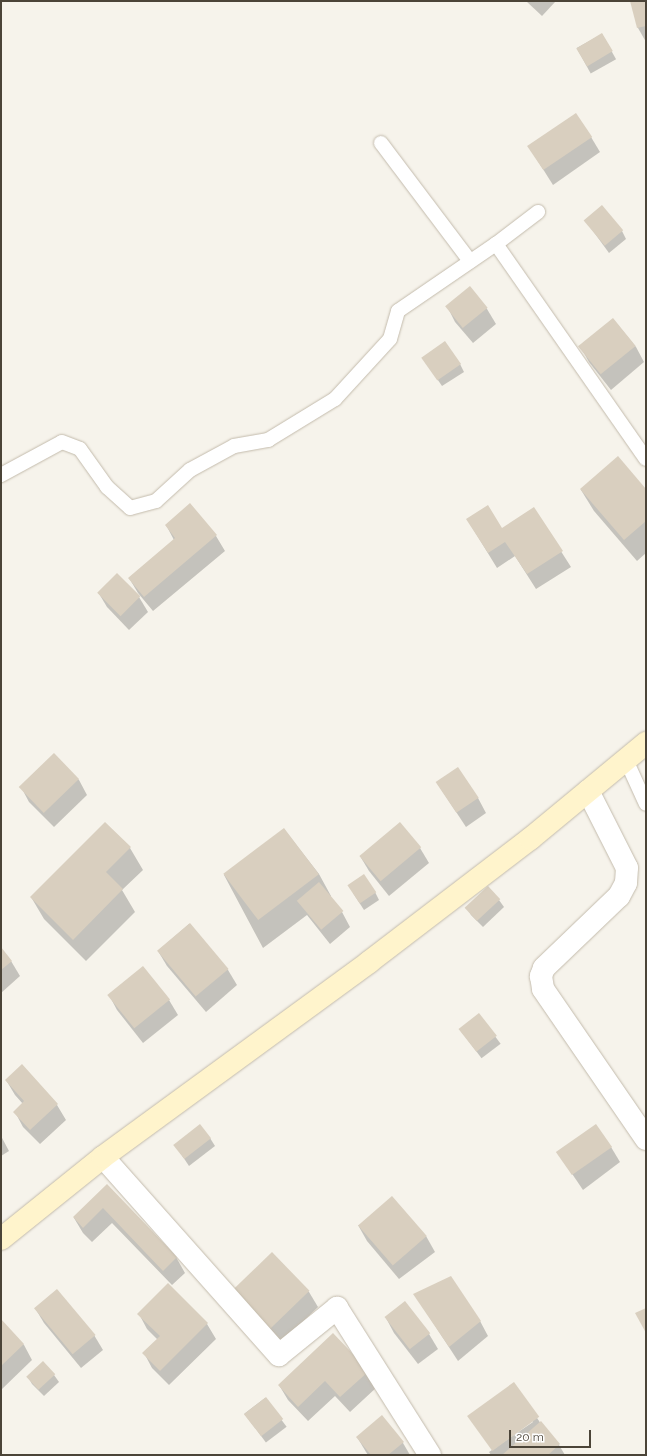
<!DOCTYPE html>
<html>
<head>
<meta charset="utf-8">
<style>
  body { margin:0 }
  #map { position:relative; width:647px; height:1456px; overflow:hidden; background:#f6f3eb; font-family:Raleway,sans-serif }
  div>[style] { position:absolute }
  .shadow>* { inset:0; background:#0003; transform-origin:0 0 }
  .building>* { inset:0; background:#d9cfbf; transform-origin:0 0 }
  .roads { filter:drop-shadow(0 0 1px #c3bbac) drop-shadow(0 0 1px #c3bbac) }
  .lane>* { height:14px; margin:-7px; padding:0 7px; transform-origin:7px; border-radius:7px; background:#fff }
  .street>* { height:22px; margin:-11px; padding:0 11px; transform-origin:11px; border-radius:11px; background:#fff }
  .secondary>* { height:22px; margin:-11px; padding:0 11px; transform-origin:11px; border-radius:11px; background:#fff4cc }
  span { translate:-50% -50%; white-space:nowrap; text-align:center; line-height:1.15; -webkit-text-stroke:3px #fff; paint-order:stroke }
  .frame { position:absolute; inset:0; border:2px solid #4b4438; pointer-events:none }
  .scale { position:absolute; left:509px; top:1430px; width:82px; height:18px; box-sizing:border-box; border:2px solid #4b4438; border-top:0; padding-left:5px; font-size:12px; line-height:14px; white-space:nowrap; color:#4b4438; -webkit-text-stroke:3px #fff; paint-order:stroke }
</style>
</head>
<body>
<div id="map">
  <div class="shadow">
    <i style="clip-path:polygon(526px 1px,556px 1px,542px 16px)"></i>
    <i style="clip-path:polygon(631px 1px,646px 1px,646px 42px,638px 28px)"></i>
    <i style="left:602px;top:34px;width:29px;height:29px;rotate:61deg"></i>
    <i style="clip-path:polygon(591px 137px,600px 152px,553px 185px,529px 147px)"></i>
    <i style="clip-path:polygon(585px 220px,622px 231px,626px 239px,609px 253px)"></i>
    <i style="clip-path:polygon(470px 287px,487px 309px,496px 324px,473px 343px,455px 322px,447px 306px)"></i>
    <i style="clip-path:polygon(613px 319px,636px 347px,644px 362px,611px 390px,589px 362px,580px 346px)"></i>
    <i style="clip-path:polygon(427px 364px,460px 364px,464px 372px,442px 386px)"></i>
    <i style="clip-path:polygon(581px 490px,646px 490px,646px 553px,637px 561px,594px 511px)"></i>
    <i style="clip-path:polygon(190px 505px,216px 536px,225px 551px,153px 611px,138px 593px,129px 578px,174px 540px,166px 525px)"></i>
    <i style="clip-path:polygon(534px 509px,571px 567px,536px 589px,515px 556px,497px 568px,467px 519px,502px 530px)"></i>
    <i style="clip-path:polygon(98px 592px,139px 597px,148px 612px,129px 630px,107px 607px)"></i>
    <i style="clip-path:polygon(54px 755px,79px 780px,87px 795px,54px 827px,29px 802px,21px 787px)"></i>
    <i style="clip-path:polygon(437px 783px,478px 798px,486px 813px,466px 827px)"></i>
    <i style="clip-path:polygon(105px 823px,130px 848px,143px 870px,122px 890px,135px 912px,86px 961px,44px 919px,31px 897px)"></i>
    <i style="clip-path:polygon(284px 829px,319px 874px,331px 896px,330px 897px,342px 912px,350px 927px,330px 944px,307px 915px,263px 948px,224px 875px)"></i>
    <i style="clip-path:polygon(420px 848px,429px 863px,389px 896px,369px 871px,360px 856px)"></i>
    <i style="clip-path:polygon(375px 892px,379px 900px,364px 910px,353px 893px)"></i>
    <i style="clip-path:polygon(499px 900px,504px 907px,483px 927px,471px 915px,467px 908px)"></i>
    <i style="clip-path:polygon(189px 924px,228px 970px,237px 985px,206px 1012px,167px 966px,158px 951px)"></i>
    <i style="clip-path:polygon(1px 949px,11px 961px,20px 976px,1px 993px)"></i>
    <i style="clip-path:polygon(143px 968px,169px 1000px,178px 1015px,143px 1043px,117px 1010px,109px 995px)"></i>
    <i style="left:479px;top:1015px;width:36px;height:24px;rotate:53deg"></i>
    <i style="clip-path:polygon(22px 1066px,57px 1105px,66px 1120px,40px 1144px,23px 1127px,15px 1112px,23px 1104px,15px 1095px,6px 1080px)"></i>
    <i style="clip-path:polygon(1px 1136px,9px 1151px,1px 1156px)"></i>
    <i style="clip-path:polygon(210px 1138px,215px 1146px,189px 1166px,175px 1145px)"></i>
    <i style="clip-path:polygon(611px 1147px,620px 1162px,583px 1190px,558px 1153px)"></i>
    <i style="clip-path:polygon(107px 1186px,176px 1257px,185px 1273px,172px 1285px,112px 1223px,92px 1242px,83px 1233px,74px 1218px)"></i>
    <i style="clip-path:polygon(358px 1225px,426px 1236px,435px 1252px,399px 1279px,367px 1241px)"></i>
    <i style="clip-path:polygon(272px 1253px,309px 1292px,318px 1307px,277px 1347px,240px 1308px)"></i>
    <i style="clip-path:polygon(168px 1285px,207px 1324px,216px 1339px,169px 1385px,152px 1368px,144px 1353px,158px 1340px,147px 1329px,139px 1314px)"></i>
    <i style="clip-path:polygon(415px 1295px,480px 1321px,488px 1336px,458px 1361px)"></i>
    <i style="clip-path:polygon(35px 1308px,94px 1335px,103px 1350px,81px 1368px,44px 1323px)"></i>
    <i style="clip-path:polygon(386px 1318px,429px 1334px,438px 1349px,418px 1364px,394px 1333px)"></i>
    <i style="clip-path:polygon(1px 1321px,24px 1345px,32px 1360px,1px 1390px)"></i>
    <i style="clip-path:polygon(43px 1363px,54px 1375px,59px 1382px,44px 1396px,32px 1384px,28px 1377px)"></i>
    <i style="clip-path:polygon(368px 1372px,377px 1387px,350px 1412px,335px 1396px,308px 1421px,288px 1400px,279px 1385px)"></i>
    <i style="clip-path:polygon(514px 1383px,541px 1424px,559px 1445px,565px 1455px,491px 1455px,489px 1452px,533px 1422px)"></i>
    <i style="left:265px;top:1398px;width:36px;height:26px;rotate:53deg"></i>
    <i style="clip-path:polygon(381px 1417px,403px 1443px,410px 1455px,368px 1455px,366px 1452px,357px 1437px)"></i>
  </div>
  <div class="building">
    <i style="clip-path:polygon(630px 1px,646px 1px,646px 26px,637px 28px)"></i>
    <i style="left:602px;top:33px;width:21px;height:30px;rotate:59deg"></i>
    <i style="left:576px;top:113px;width:29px;height:59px;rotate:56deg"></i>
    <i style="left:602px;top:205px;width:33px;height:24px;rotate:50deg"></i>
    <i style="left:470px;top:286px;width:28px;height:32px;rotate:51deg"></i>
    <i style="left:613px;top:318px;width:36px;height:45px;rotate:51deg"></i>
    <i style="left:445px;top:341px;width:28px;height:29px;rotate:55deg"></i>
    <i style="clip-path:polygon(618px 456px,646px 489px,646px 521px,624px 540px,580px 489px)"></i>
    <i style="clip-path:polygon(190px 503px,217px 535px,144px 597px,128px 578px,175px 538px,165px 525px)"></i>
    <i style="clip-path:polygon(488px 505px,502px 528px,534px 507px,563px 551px,527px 574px,505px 542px,488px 553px,466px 519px)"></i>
    <i style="left:117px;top:573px;width:33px;height:28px;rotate:45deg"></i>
    <i style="left:54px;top:753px;width:36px;height:49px;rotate:46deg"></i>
    <i style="left:458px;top:767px;width:37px;height:27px;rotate:56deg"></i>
    <i style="clip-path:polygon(105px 822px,131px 847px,106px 872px,123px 889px,73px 940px,30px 897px)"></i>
    <i style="left:400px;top:822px;width:33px;height:53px;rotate:50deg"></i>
    <i style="left:284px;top:828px;width:58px;height:76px;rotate:53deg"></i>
    <i style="left:364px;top:874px;width:22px;height:20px;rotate:56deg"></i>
    <i style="left:319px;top:882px;width:38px;height:29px;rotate:50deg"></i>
    <i style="left:488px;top:886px;width:18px;height:32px;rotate:47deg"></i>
    <i style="left:190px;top:923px;width:60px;height:43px;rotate:50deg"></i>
    <i style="clip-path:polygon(1px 947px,12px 961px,1px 970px)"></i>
    <i style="left:143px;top:966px;width:43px;height:46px;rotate:51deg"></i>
    <i style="left:479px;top:1013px;width:29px;height:26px;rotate:52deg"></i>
    <i style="clip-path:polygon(22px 1064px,58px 1104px,30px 1130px,13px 1112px,24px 1101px,5px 1080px)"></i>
    <i style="left:200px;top:1124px;width:18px;height:34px;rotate:52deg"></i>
    <i style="left:596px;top:1124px;width:28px;height:49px;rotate:55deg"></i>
    <i style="clip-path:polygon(107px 1184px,177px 1257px,163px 1271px,103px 1208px,83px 1228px,73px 1217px)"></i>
    <i style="left:392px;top:1196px;width:53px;height:45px;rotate:49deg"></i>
    <i style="left:272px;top:1252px;width:54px;height:59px;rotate:46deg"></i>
    <i style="clip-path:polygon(451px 1276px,481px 1321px,449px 1347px,413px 1294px)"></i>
    <i style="clip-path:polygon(168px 1283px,208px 1323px,160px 1371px,142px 1353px,160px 1336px,137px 1314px)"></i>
    <i style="left:57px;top:1289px;width:60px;height:30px;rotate:50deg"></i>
    <i style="left:405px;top:1301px;width:41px;height:26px;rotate:52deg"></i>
    <i style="clip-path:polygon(646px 1308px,646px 1333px,635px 1313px)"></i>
    <i style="clip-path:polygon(1px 1319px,24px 1344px,1px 1366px)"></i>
    <i style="clip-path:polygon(333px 1333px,369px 1371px,340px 1397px,325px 1381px,298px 1407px,278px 1385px)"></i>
    <i style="left:43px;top:1361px;width:18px;height:23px;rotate:47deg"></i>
    <i style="left:514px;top:1382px;width:43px;height:58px;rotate:54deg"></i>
    <i style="left:266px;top:1397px;width:28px;height:28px;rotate:52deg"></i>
    <i style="clip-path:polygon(382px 1415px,404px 1442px,388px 1455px,371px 1455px,356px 1437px)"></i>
    <i style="clip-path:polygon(541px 1421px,560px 1444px,548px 1455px,502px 1455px)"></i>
  </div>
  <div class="roads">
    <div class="lane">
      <i style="left:381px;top:143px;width:148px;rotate:53deg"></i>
      <i style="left:496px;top:244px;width:262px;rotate:55.1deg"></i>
      <i style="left:1px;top:475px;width:69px;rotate:-28.4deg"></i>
      <i style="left:62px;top:442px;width:19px;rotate:21deg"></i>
      <i style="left:80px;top:449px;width:47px;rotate:54.6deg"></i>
      <i style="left:107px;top:487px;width:31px;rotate:42deg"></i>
      <i style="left:130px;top:508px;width:27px;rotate:-15deg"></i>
      <i style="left:156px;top:501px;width:46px;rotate:-42.4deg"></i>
      <i style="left:190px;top:470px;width:50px;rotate:-28.6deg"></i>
      <i style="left:234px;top:446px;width:35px;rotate:-10deg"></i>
      <i style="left:268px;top:440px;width:79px;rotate:-31.5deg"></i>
      <i style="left:335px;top:399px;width:81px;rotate:-47.5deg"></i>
      <i style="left:390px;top:339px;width:29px;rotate:-74deg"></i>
      <i style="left:398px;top:311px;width:119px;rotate:-34.4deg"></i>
      <i style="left:496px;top:244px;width:53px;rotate:-37.3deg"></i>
      <i style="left:626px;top:760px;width:48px;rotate:65.6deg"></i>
    </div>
    <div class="street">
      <i style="left:588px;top:791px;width:86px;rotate:63.1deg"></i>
      <i style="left:627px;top:868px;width:15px;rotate:94deg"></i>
      <i style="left:626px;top:883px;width:15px;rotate:118deg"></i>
      <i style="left:619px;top:896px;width:104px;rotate:136.2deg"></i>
      <i style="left:544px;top:968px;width:9px;rotate:111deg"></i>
      <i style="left:541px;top:976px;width:13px;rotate:81deg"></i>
      <i style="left:543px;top:989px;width:182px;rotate:55.5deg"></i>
      <i style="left:103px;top:1157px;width:265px;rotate:48.4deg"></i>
      <i style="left:279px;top:1355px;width:75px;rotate:-39deg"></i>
      <i style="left:337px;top:1308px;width:174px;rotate:57.7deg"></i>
    </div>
    <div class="secondary">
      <i style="left:1px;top:1239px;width:131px;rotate:-38.8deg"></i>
      <i style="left:103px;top:1157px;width:330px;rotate:-36.2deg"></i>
      <i style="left:369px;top:962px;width:203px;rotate:-37.4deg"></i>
      <i style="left:530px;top:839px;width:151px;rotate:-39.6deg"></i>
    </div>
  </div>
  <div class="frame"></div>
  <div class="scale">20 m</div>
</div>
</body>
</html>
